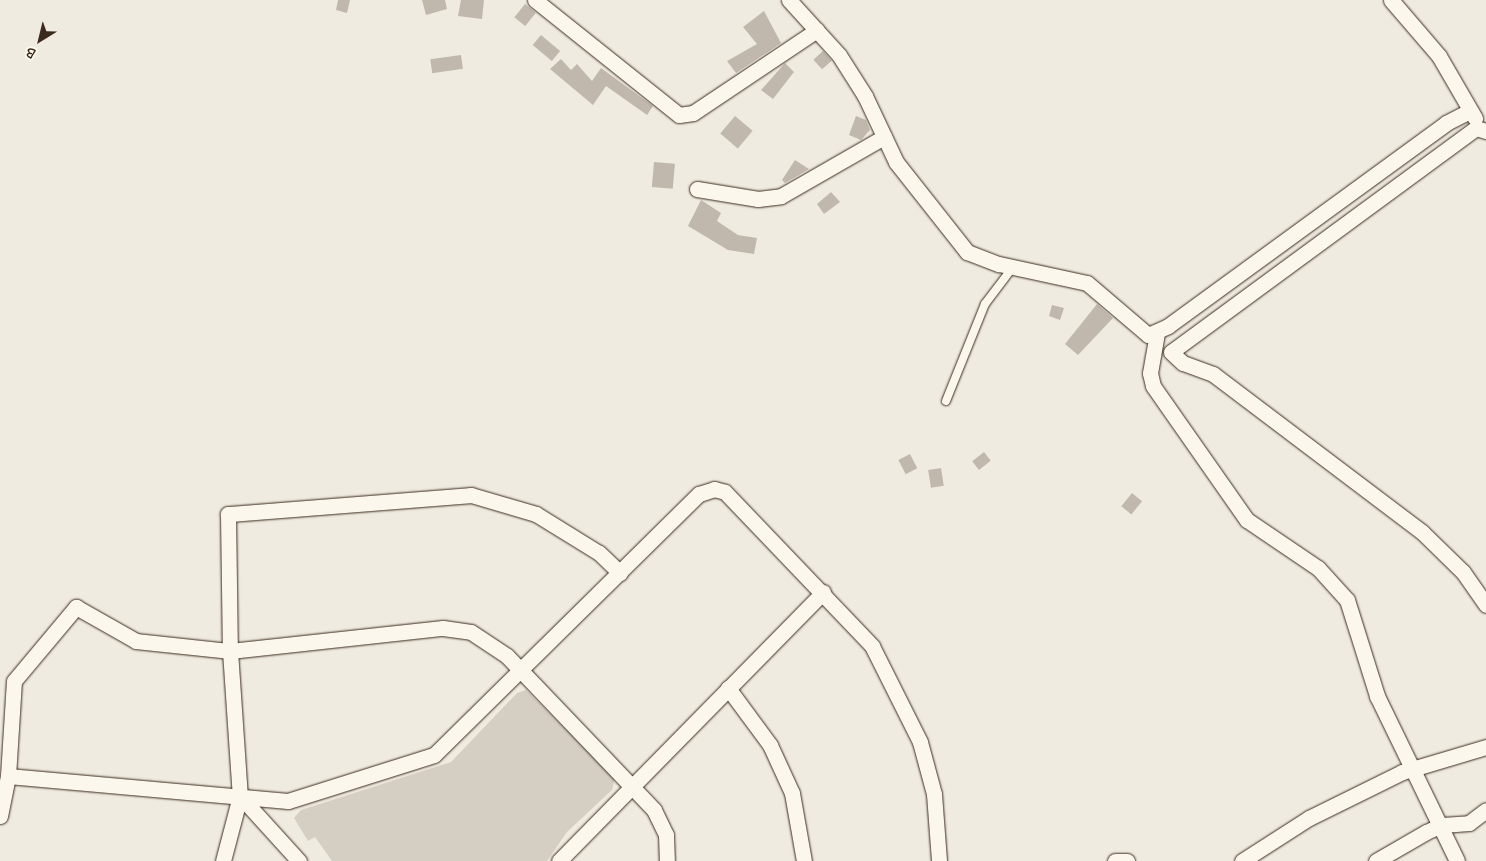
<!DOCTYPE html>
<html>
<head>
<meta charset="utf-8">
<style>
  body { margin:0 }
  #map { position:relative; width:1486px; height:861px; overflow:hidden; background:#f0ebe0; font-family:Mynerve,sans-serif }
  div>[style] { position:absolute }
  .green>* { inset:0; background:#d5cec3 }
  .building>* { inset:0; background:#c0b8ad; transform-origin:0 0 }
  .roads { filter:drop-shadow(0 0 1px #3b2a1e) drop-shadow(0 0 1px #3b2a1e) }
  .lane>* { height:8px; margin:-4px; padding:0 4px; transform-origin:4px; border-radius:4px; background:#fbf7ec }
  .street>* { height:15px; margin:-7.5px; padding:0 7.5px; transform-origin:7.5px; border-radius:7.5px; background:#fbf7ec }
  span { translate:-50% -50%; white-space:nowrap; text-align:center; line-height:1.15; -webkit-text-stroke:4px #fbf7ec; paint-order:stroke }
  .north { position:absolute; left:15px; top:15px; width:50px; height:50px; -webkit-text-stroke:4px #fbf7ec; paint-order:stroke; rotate:216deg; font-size:14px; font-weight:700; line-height:20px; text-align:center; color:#3b2a1e }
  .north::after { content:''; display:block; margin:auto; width:18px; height:22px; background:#3b2a1e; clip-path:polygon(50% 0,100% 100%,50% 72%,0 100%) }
</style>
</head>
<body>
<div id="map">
  <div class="green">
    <i style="clip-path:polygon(526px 690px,615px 778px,612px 790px,567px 832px,547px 861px,332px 861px,315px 837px,308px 841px,294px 818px,301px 810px,451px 762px,517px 693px)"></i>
  </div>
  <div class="building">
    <i style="clip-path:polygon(338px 0,350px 0,347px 13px,336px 10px)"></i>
    <i style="clip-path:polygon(422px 0,445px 0,447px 9px,426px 15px)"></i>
    <i style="clip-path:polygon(461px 0,484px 0,482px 19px,458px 16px)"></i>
    <i style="left:525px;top:4px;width:14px;height:17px;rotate:39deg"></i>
    <i style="clip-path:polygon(764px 11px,781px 43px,736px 73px,727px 61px,757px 44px,743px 27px)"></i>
    <i style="left:541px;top:35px;width:25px;height:13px;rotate:40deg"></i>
    <i style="left:823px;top:51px;width:13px;height:13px;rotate:48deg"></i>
    <i style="left:461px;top:55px;width:14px;height:31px;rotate:82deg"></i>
    <i style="clip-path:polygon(561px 59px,571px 70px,577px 64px,592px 81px,601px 68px,653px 106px,647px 115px,606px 86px,593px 105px,550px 69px)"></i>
    <i style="clip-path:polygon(785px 63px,794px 72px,773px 99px,761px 90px)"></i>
    <i style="left:735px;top:116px;width:23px;height:23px;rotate:40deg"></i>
    <i style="clip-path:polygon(856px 116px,866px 120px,870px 130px,861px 140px,849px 135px)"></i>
    <i style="clip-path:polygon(795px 160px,809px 169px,785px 183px,782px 180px)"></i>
    <i style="left:654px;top:162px;width:21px;height:25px;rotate:5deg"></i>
    <i style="clip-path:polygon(831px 192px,840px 202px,824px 214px,817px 204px)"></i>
    <i style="clip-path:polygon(701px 200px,721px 213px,717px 221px,738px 235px,757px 238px,754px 254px,728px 250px,688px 226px)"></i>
    <i style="clip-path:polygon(1097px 304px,1113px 318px,1078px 355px,1065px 344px)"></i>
    <i style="clip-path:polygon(1052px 305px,1064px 308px,1060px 320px,1049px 316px)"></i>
    <i style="left:984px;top:452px;width:11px;height:15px;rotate:52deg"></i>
    <i style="left:910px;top:454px;width:16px;height:13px;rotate:63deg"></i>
    <i style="left:941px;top:468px;width:18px;height:13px;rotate:81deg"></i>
    <i style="left:1132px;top:493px;width:13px;height:17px;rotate:39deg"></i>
  </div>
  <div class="roads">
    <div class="lane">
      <i style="left:946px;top:401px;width:105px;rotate:-68.1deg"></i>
      <i style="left:985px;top:304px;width:46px;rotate:-52.9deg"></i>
    </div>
    <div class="street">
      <i style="left:535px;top:0;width:184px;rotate:38.6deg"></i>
      <i style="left:679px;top:115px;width:14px;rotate:-8deg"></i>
      <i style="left:693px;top:113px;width:149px;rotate:-33.8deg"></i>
      <i style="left:789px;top:0;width:74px;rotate:47.7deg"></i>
      <i style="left:839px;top:55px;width:49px;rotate:57.6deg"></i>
      <i style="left:865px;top:96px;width:73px;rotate:64.8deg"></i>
      <i style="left:896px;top:162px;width:115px;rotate:51.7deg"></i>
      <i style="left:967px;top:252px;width:34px;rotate:21deg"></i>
      <i style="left:999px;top:264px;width:90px;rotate:12.2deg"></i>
      <i style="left:1087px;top:283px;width:80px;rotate:40.4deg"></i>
      <i style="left:1148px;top:335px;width:22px;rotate:-24deg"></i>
      <i style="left:1168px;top:326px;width:344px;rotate:-36.1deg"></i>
      <i style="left:1446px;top:123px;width:27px;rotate:-27deg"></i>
      <i style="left:1391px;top:0;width:74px;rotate:49.4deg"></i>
      <i style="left:1439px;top:56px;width:72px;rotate:59.9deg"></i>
      <i style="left:1486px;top:131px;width:10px;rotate:-163deg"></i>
      <i style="left:1476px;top:128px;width:378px;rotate:143.7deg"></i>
      <i style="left:1171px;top:352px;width:16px;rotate:43deg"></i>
      <i style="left:1183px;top:363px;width:32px;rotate:20deg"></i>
      <i style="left:1213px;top:374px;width:262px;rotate:37.1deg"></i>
      <i style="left:1422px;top:532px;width:57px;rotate:44.3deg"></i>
      <i style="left:1463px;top:572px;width:40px;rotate:55.1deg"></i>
      <i style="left:697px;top:189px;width:62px;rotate:9.3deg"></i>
      <i style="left:758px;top:199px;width:23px;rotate:-7deg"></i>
      <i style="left:781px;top:196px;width:119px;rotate:-29.8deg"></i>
      <i style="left:1157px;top:333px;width:41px;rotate:99.9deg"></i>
      <i style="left:1150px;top:373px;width:13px;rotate:77deg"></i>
      <i style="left:1153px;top:386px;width:164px;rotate:55deg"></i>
      <i style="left:1247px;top:520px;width:86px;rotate:34.1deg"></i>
      <i style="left:1318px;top:568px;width:43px;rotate:47.8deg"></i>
      <i style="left:1347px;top:600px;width:101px;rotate:72.6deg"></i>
      <i style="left:1377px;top:696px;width:183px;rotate:64.1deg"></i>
      <i style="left:620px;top:573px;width:29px;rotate:-136deg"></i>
      <i style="left:599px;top:553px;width:74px;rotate:-148.2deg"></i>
      <i style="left:536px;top:514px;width:68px;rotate:-163.7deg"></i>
      <i style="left:471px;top:495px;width:244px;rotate:175.5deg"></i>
      <i style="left:228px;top:514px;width:137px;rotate:89.2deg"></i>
      <i style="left:230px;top:651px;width:214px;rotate:-6.2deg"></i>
      <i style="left:443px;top:628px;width:28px;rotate:8deg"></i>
      <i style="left:471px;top:632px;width:43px;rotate:33.7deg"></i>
      <i style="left:507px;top:656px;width:213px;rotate:46.3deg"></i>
      <i style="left:654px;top:810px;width:28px;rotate:64deg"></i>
      <i style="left:666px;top:835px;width:26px;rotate:88deg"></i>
      <i style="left:728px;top:688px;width:71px;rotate:53.6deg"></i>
      <i style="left:770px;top:745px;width:53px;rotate:65.4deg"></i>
      <i style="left:792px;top:793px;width:69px;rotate:80deg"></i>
      <i style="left:8px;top:776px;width:281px;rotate:5.1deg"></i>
      <i style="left:288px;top:801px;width:153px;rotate:-17.5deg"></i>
      <i style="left:434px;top:755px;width:372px;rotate:-44.6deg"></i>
      <i style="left:699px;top:494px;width:16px;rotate:-18deg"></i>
      <i style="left:714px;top:489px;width:11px;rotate:15deg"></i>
      <i style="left:725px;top:492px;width:213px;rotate:46.3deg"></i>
      <i style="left:872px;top:646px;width:107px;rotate:63.4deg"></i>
      <i style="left:920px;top:742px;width:54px;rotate:74.9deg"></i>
      <i style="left:934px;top:794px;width:67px;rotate:85.7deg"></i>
      <i style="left:240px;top:796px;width:88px;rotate:47.8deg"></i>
      <i style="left:0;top:816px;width:41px;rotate:-78.7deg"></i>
      <i style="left:8px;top:776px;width:95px;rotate:-86.4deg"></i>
      <i style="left:14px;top:681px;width:97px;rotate:-50deg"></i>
      <i style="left:76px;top:607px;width:69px;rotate:29.5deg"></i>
      <i style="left:136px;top:641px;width:95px;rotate:6.1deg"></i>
      <i style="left:230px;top:651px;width:145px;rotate:86.1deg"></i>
      <i style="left:240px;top:796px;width:67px;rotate:104.7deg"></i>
      <i style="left:559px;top:861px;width:377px;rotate:-45.5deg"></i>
      <i style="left:1115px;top:861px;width:12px"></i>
      <i style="left:1242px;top:861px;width:80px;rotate:-32.7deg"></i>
      <i style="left:1309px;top:818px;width:104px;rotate:-26.3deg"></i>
      <i style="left:1402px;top:772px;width:88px;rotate:-16.6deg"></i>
      <i style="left:1376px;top:861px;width:58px;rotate:-30.1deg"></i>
      <i style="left:1426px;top:832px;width:17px;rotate:-24deg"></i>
      <i style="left:1442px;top:825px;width:27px;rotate:-4deg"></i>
      <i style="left:1469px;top:823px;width:21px;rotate:-37deg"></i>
    </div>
  </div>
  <div class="north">B</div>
</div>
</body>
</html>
